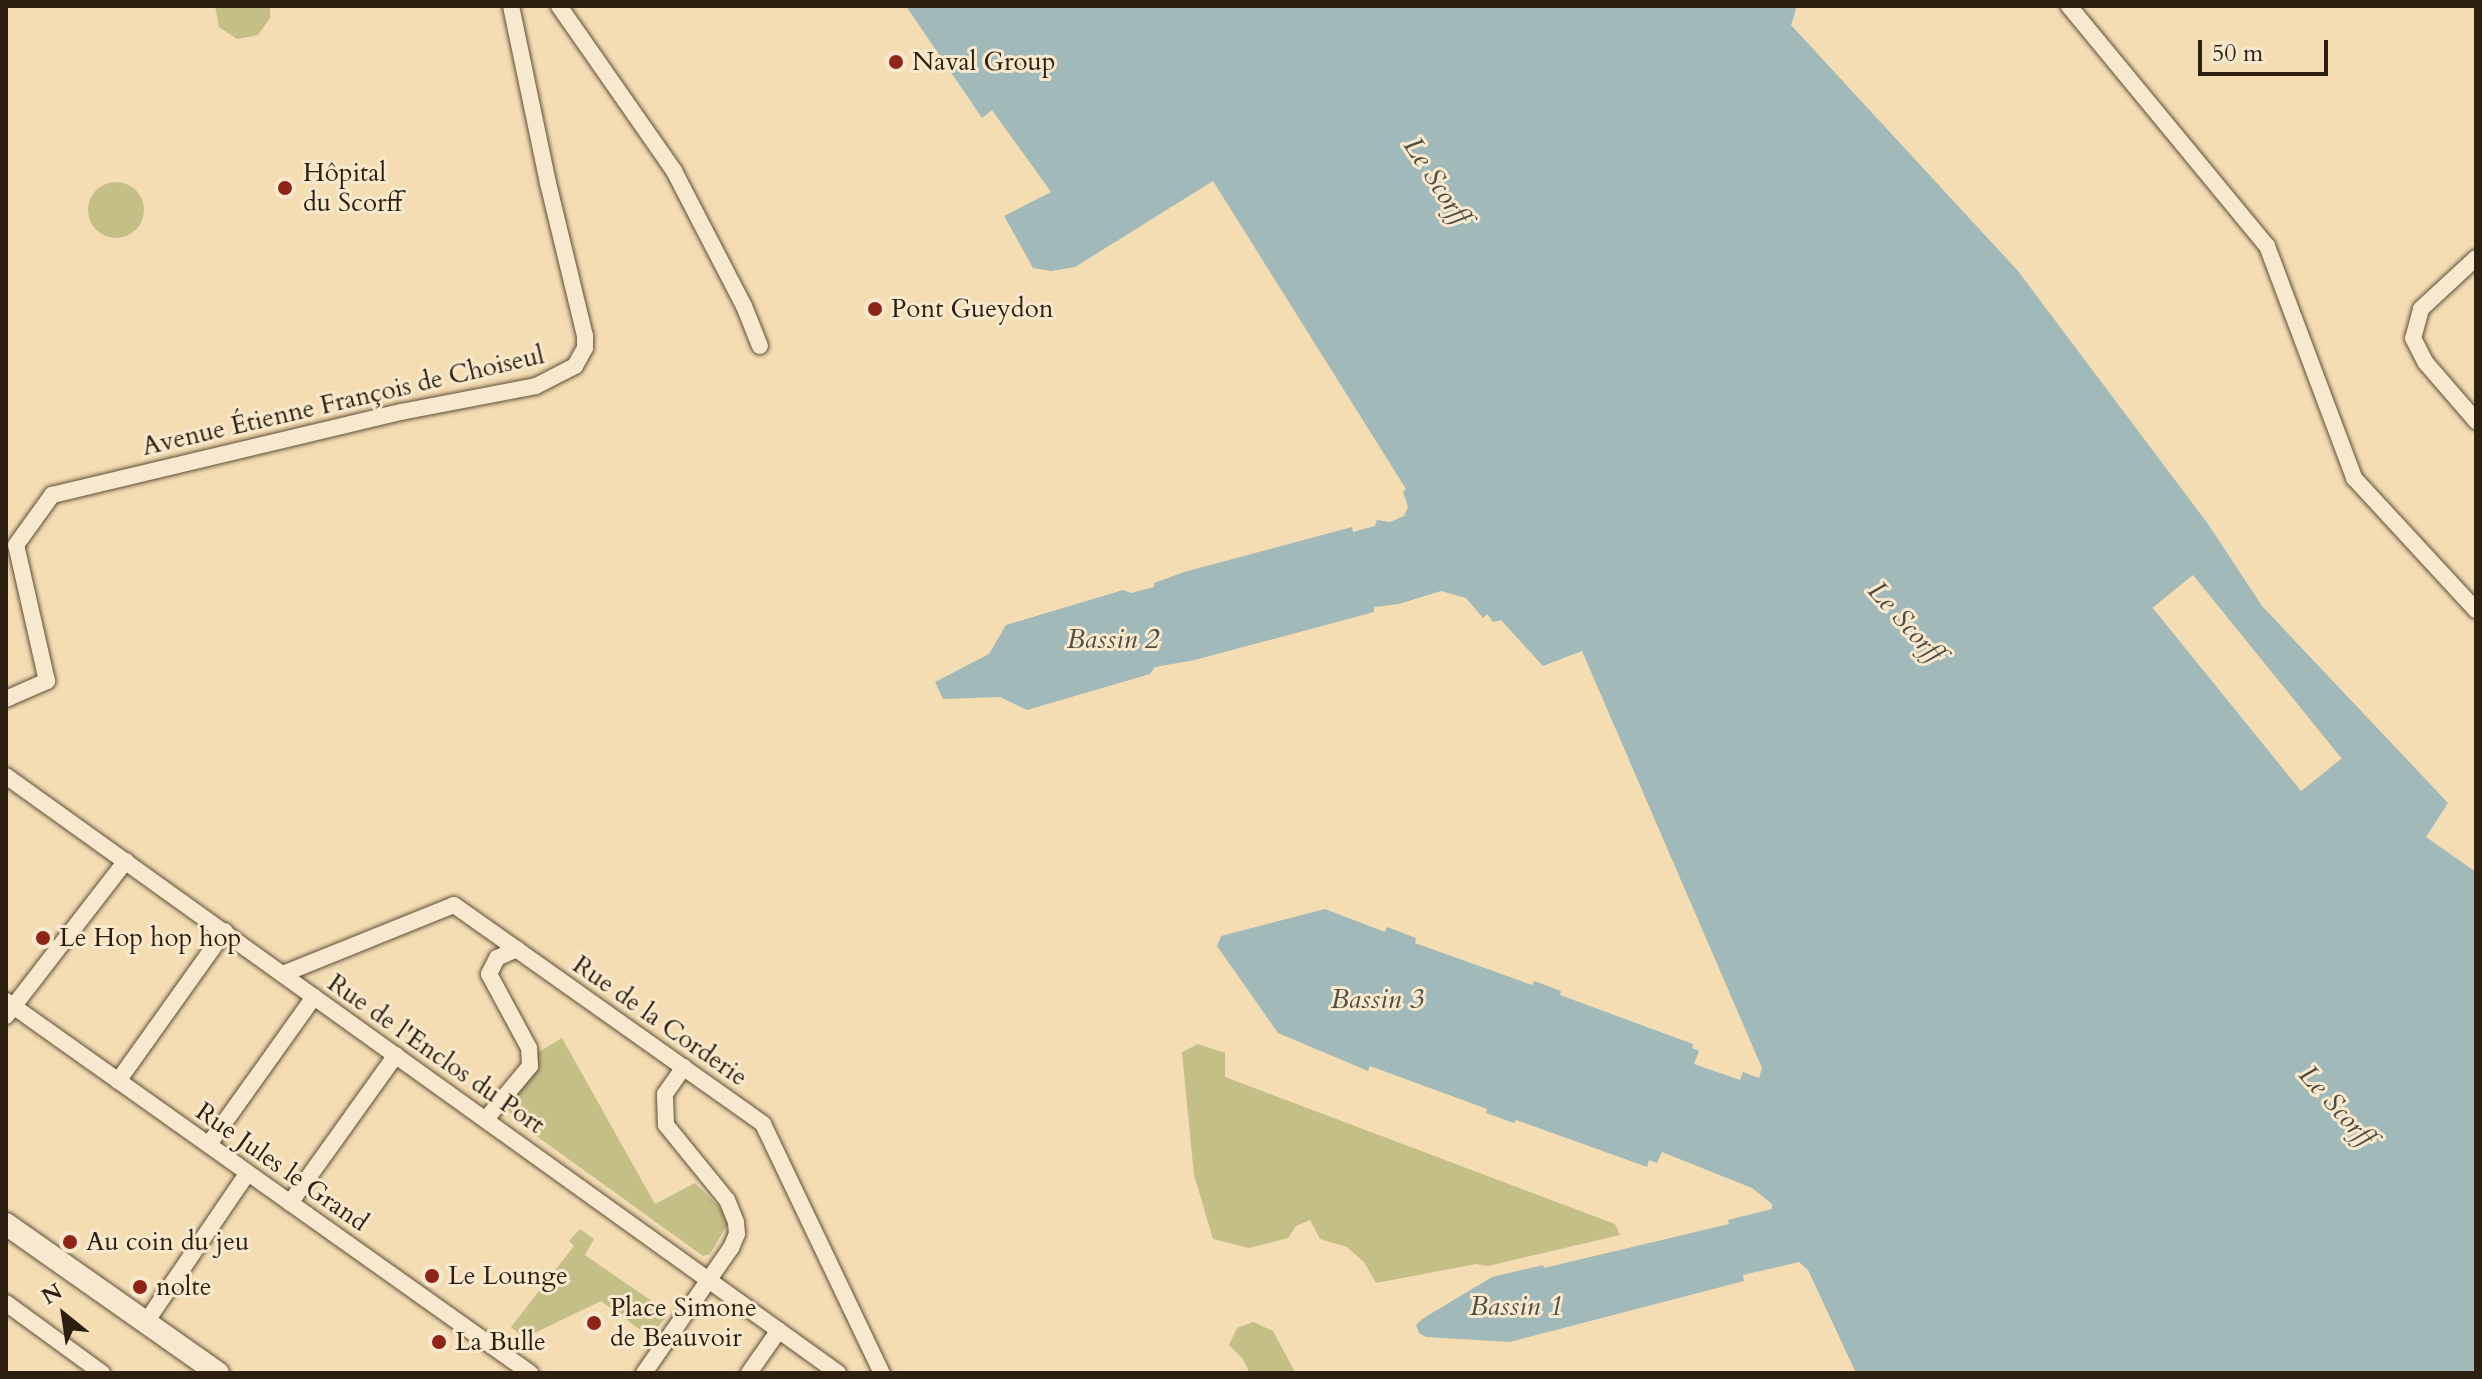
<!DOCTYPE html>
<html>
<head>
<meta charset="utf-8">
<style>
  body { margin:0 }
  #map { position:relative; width:2482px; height:1379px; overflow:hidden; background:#f4ddb3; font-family:Cardo,serif }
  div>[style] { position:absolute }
  .green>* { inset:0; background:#c3bf87 }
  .round { border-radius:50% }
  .water>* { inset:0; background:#a1b9b8 }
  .pier>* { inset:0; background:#f4ddb3; transform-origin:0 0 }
  .roads { filter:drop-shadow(0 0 2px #5e4e39) drop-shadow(0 0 2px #5e4e39) }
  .street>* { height:16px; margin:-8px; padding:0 8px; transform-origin:8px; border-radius:8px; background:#f8e9ce }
  .secondary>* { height:22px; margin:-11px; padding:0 11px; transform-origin:11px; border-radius:11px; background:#f8e9ce }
  .dots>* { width:22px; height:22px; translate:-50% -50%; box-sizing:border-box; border:4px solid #f8e9ce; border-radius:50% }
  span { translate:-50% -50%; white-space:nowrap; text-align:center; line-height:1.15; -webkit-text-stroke:6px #f8e9ce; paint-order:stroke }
  .poi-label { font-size:26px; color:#2c1f10 }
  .left { translate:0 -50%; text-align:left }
  .street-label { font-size:26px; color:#2c1f10 }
  .water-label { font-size:28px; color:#4f4d42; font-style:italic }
  .frame { position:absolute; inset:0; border:8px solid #2c1f10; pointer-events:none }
  .north { position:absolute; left:24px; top:1275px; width:80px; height:80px; -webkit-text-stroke:6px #f8e9ce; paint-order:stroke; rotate:330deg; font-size:22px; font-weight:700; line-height:32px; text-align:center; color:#2c1f10 }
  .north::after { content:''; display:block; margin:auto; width:28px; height:36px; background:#2c1f10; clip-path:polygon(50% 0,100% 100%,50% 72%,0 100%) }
  .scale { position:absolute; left:2198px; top:40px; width:130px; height:36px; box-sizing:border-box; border:4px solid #2c1f10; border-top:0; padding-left:10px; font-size:24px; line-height:28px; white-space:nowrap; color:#2c1f10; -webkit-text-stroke:6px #f8e9ce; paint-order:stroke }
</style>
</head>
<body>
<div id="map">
  <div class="green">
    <i style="clip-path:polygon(215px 6px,270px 6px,270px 18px,258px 35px,237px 39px,219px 27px)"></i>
    <i class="round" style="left:88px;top:182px;width:56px;height:56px"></i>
    <i style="clip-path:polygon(562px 1038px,655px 1204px,695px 1183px,722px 1210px,727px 1225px,710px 1254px,703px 1256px,517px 1122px,508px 1110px,508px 1101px,537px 1053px)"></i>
    <i style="clip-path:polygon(1198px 1044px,1225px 1053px,1225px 1077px,1615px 1224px,1620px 1235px,1488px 1266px,1476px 1264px,1376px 1283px,1364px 1262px,1347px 1247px,1320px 1239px,1310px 1220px,1296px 1226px,1288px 1238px,1249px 1248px,1213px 1239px,1194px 1175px,1184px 1074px,1182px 1052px)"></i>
    <i style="clip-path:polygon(580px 1229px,594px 1239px,585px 1255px,669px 1313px,650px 1337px,601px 1301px,524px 1338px,511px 1327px,574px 1246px,569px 1241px)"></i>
    <i style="clip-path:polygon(1253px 1322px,1273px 1331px,1295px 1372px,1250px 1373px,1242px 1358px,1229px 1345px,1237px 1328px)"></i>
  </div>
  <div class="water">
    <i style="clip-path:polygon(906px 6px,1797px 6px,1791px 25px,2018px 271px,2208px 524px,2262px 606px,2448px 803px,2426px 837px,2476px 872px,2476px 1373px,1856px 1373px,1808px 1270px,1799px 1262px,1743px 1275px,1744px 1281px,1510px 1342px,1426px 1337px,1419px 1333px,1416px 1325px,1422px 1319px,1492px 1277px,1543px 1265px,1544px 1268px,1729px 1224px,1728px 1220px,1772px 1209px,1772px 1204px,1752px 1188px,1662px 1152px,1657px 1163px,1649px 1160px,1647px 1167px,1516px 1120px,1514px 1123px,1486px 1113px,1487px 1109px,1370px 1066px,1368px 1071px,1278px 1033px,1217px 946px,1221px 936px,1325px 909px,1385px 932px,1387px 927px,1416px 938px,1415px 943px,1532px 985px,1534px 981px,1561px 991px,1560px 995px,1693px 1044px,1692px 1048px,1699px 1051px,1694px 1064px,1740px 1080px,1743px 1072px,1759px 1078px,1762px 1068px,1582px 651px,1543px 666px,1501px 620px,1493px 622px,1487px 614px,1483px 618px,1466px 598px,1441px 591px,1399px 604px,1374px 607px,1374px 612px,1195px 660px,1155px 667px,1150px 674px,1027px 710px,1000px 697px,943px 699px,935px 682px,989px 654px,1006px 625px,1123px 590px,1131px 593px,1154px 587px,1154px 583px,1184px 572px,1352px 527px,1353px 532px,1375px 526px,1377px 520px,1390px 522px,1404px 516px,1408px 507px,1403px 492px,1406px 489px,1213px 181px,1075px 267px,1051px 271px,1033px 268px,1004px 216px,1051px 192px,992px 110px,982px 118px)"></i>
  </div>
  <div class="pier">
    <i style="left:2193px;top:575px;width:236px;height:52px;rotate:51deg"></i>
  </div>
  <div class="roads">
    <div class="street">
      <i style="left:559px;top:6px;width:201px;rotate:55.1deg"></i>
      <i style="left:674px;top:171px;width:152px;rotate:62.6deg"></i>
      <i style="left:744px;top:306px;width:43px;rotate:68.2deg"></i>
      <i style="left:2069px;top:6px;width:311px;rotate:50.5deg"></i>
      <i style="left:2267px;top:246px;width:248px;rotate:69.4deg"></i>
      <i style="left:2354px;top:478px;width:180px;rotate:47.3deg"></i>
      <i style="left:2476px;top:258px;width:75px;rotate:137.2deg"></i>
      <i style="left:2421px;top:309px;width:30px;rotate:105deg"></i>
      <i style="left:2413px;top:338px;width:28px;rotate:63deg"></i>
      <i style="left:2426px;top:363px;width:77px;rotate:49.2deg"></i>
      <i style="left:6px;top:699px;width:45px;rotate:-23.7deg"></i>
      <i style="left:47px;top:681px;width:139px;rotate:-102.8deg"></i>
      <i style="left:16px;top:545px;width:62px;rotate:-54.2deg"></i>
      <i style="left:52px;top:495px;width:359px;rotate:-13.4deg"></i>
      <i style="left:401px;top:412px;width:137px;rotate:-10.9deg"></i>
      <i style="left:536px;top:386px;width:44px;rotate:-27.1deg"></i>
      <i style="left:575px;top:366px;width:21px;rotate:-61deg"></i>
      <i style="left:585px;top:348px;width:12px;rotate:-90deg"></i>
      <i style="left:585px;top:336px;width:157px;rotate:-103.6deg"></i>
      <i style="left:548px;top:183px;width:181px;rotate:-101.8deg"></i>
      <i style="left:6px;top:776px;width:1024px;rotate:35.66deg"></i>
      <i style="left:283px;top:974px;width:184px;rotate:-22deg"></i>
      <i style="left:454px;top:905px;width:379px;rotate:35.3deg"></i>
      <i style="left:763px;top:1124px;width:276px;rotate:64.5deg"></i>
      <i style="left:6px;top:1001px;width:643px;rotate:35.37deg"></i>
      <i style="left:6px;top:1016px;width:196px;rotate:-52.3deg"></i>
      <i style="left:118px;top:1081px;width:184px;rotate:-54.5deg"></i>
      <i style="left:486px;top:1119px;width:69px;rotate:-50.3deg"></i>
      <i style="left:530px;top:1066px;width:18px;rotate:-93deg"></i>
      <i style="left:529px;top:1048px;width:84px;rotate:-118.4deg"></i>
      <i style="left:489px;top:974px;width:18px;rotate:-63deg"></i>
      <i style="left:497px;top:958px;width:22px;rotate:-24deg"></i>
      <i style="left:209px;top:1144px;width:181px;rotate:-54.5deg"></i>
      <i style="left:290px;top:1203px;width:182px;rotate:-54.4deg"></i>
      <i style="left:6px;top:1303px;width:119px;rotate:36.1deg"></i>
      <i style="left:146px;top:1322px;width:179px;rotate:-55.7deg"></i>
      <i style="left:644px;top:1373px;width:152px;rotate:-55.2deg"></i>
      <i style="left:731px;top:1248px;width:15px;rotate:-67deg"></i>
      <i style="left:737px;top:1234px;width:12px;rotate:-95deg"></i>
      <i style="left:736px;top:1222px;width:24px;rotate:-112deg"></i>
      <i style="left:727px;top:1200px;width:97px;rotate:-129.1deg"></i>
      <i style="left:666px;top:1125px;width:31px;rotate:-92deg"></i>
      <i style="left:665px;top:1094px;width:33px;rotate:-55deg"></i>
      <i style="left:749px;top:1373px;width:52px;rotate:-55.1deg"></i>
    </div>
    <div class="secondary">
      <i style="left:6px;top:1224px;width:259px;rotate:35.1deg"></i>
    </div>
  </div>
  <div class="dots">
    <i style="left:896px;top:62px;background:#8f2418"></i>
    <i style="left:285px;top:188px;background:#8f2418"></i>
    <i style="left:875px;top:309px;background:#8f2418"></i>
    <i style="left:43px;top:938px;background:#8f2418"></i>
    <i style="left:70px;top:1242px;background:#8f2418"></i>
    <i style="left:432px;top:1276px;background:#8f2418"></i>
    <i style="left:140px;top:1287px;background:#8f2418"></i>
    <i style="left:594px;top:1323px;background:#8f2418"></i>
    <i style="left:439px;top:1342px;background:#8f2418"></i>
  </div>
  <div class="poi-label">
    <span class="left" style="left:912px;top:62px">Naval Group</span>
    <span class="left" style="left:303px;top:188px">Hôpital<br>du Scorff</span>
    <span class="left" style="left:891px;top:309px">Pont Gueydon</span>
    <span class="left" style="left:59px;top:938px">Le Hop hop hop</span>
    <span class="left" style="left:86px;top:1242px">Au coin du jeu</span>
    <span class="left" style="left:448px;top:1276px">Le Lounge</span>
    <span class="left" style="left:156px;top:1287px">nolte</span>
    <span class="left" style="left:610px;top:1323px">Place Simone<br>de Beauvoir</span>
    <span class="left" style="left:455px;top:1342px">La Bulle</span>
  </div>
  <div class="street-label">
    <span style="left:343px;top:401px;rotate:-13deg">Avenue Étienne François de Choiseul</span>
    <span style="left:660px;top:1021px;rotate:35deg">Rue de la Corderie</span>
    <span style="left:436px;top:1054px;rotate:35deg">Rue de l'Enclos du Port</span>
    <span style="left:282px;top:1167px;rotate:35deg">Rue Jules le Grand</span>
  </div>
  <div class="water-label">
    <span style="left:1437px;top:181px;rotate:57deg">Le Scorff</span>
    <span style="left:1906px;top:622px;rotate:48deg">Le Scorff</span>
    <span style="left:1113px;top:639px">Bassin 2</span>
    <span style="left:1377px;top:999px">Bassin 3</span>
    <span style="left:2337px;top:1106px;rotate:48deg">Le Scorff</span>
    <span style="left:1516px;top:1306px">Bassin 1</span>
  </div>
  <div class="frame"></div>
  <div class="north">N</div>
  <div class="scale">50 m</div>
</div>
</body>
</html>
